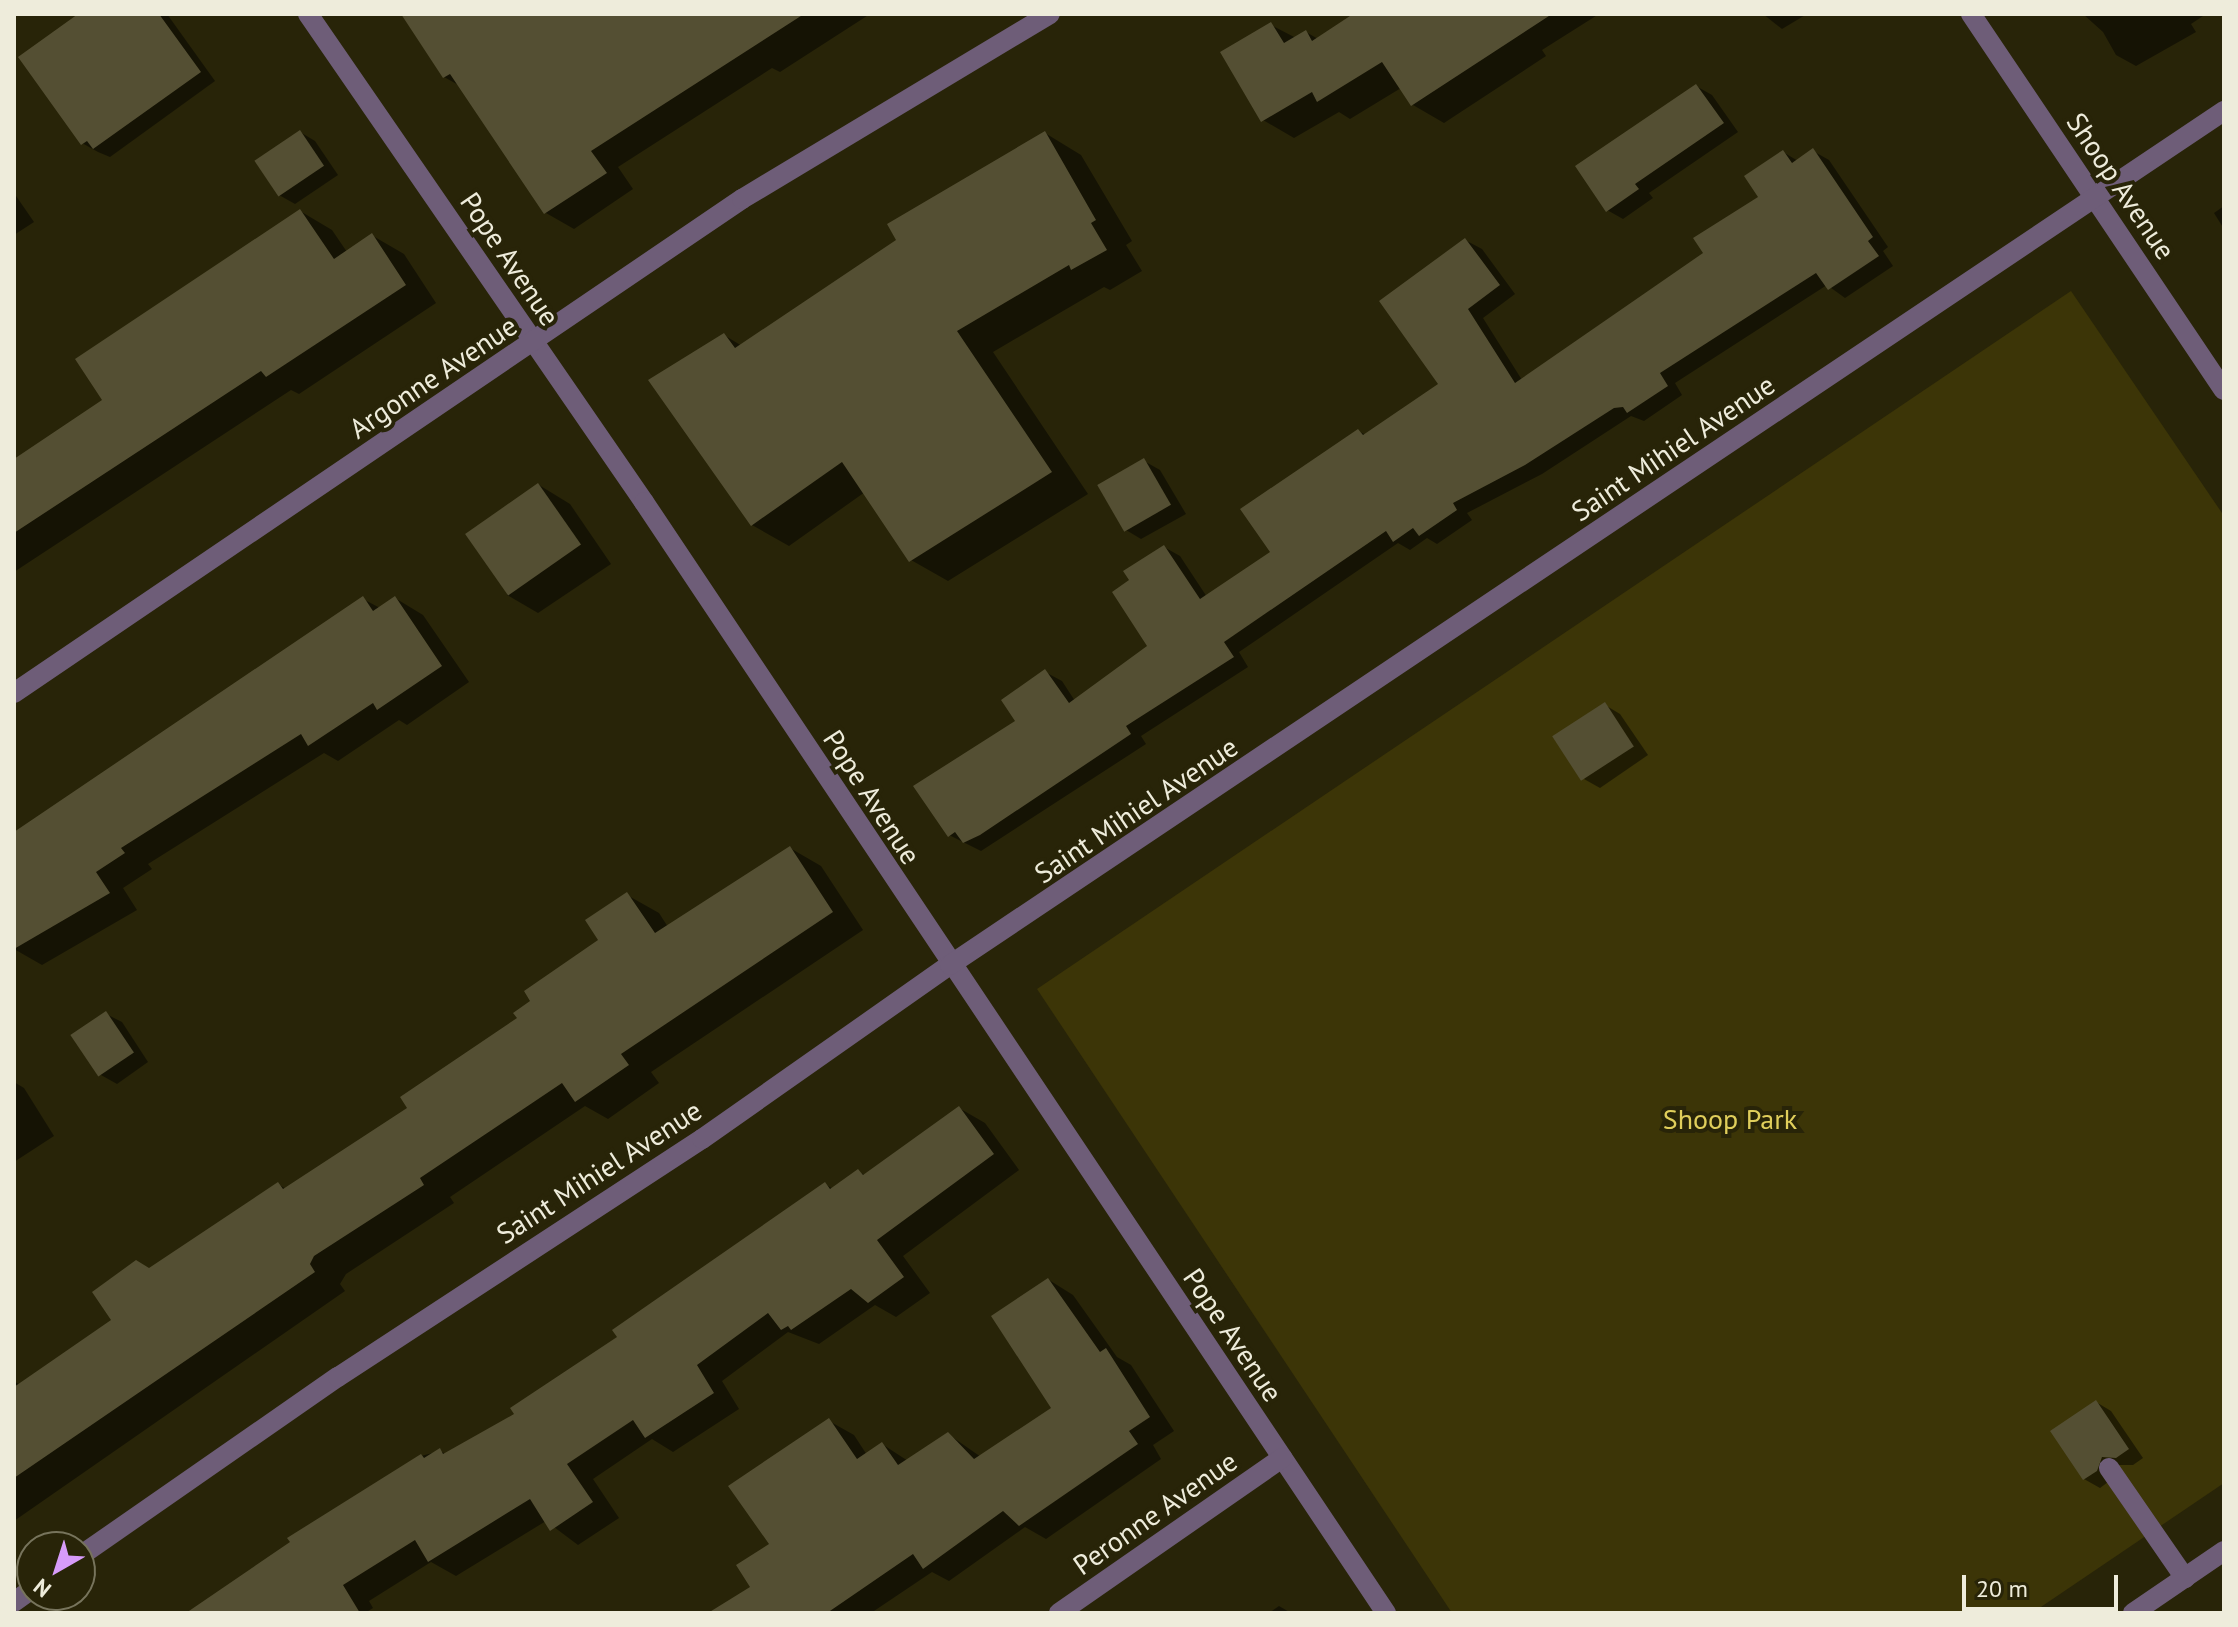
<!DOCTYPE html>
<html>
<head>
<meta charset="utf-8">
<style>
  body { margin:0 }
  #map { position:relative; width:2238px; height:1627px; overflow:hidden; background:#282408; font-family:"PT Sans",sans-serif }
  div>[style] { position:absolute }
  .green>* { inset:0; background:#3c3507 }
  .shadow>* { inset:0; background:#0007 }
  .building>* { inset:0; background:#544f33; transform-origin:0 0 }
  .lane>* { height:20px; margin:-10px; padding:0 10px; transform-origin:10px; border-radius:10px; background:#6e5d78 }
  .street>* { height:20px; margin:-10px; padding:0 10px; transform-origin:10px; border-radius:10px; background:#6e5d78 }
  span { translate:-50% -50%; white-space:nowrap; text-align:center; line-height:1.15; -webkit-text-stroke:8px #282408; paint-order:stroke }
  .street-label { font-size:28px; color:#eeecdb }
  .park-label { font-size:28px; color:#e0ce5b }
  .frame { position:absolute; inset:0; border:16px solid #eeecdb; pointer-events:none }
  .north { position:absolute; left:16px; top:1531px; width:80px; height:80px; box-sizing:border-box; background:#282408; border:2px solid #77745c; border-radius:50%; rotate:219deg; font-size:22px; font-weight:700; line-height:32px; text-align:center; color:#eeecdb }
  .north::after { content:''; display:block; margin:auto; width:28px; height:36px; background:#d79bf9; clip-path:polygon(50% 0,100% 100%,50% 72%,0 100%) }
  .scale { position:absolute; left:1962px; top:1575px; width:156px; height:36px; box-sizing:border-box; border:4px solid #eeecdb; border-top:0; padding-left:10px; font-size:24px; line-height:28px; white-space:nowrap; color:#eeecdb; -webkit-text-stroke:6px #282408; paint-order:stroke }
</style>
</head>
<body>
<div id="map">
  <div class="green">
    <i style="clip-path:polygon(2071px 291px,2224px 516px,2224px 1483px,2032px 1613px,1452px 1613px,1037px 989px)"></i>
  </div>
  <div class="shadow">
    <i style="clip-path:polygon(80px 14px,167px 14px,215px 81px,110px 157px,98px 152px,82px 143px)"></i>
    <i style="clip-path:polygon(403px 14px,870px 14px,780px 72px,772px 68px,618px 167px,633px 189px,574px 229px,546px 213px,462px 87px,444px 77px)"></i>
    <i style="clip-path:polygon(1357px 14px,1599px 14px,1542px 50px,1546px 56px,1444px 123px,1413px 105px,1401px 88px,1350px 119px,1339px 112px,1294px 138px,1263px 120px,1271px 25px,1296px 38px,1306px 32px,1318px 39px)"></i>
    <i style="clip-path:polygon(1763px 14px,1807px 14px,1782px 29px)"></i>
    <i style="clip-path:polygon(2083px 14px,2206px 14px,2191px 24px,2196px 32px,2136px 66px,2116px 55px,2103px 32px)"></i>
    <i style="clip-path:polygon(1696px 86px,1712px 95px,1738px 132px,1649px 193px,1653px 198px,1623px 219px,1607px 210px)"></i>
    <i style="clip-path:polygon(300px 132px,315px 141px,338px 175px,295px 204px,279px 195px)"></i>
    <i style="clip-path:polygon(1045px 133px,1081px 155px,1132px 241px,1126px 245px,1142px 271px,1110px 290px,1104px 287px,993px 352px,1088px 494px,948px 581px,911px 560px,865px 492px,789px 546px,752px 525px,724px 335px,742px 346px,899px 241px)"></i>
    <i style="clip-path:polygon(1813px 151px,1829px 160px,1888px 247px,1883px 251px,1893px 266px,1845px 298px,1827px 285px,1675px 383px,1682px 395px,1644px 421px,1631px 416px,1542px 474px,1467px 513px,1472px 520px,1437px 544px,1427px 538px,1410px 550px,1398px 543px,1239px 652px,1248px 667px,1141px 736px,1146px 744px,981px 851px,949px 835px,1045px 672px,1062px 681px,1075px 701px,1150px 647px,1132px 581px,1164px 547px,1180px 556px,1207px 597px,1273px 553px,1358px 431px,1366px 435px,1441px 384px,1465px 240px,1482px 249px,1515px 294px,1483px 318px,1522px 380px,1706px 254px,1760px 198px,1783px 152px,1798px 161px)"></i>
    <i style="clip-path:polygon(14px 193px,34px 222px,14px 235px)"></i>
    <i style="clip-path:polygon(2224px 206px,2224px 229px,2214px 213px)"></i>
    <i style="clip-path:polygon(300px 211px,332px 230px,347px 252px,373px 236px,404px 254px,436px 303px,299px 394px,291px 390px,14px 572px,14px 464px,105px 401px)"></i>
    <i style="clip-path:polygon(1144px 461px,1160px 470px,1186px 514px,1141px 539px,1126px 530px)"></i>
    <i style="clip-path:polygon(539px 485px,570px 504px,611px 564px,538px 613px,507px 595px)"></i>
    <i style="clip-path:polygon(395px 598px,423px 615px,469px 682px,407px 725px,399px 720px,338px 761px,324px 753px,148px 864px,152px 869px,123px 888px,137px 910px,42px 965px,14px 949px,14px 836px,363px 599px,380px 608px)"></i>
    <i style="clip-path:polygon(1605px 705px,1620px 714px,1648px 755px,1600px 788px,1584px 779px)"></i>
    <i style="clip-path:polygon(790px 848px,821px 866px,863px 930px,651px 1072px,659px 1083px,608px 1119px,585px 1106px,450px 1197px,454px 1203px,346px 1274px,340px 1284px,345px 1291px,14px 1521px,14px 1381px,20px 1385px,114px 1321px,149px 1270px,278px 1184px,286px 1189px,410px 1109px,520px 1018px,601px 940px,627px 895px,659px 913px,668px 927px)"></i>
    <i style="clip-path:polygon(106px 1014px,122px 1022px,148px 1062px,117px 1084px,101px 1075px)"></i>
    <i style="clip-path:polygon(14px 1082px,24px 1088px,54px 1136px,14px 1162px)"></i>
    <i style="clip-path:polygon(959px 1108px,985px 1123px,1019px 1170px,903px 1256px,930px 1293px,896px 1317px,875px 1305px,819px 1344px,788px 1332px,722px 1381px,739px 1409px,673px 1452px,652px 1439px,593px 1479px,619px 1518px,578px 1545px,546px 1521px,456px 1576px,431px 1562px,369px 1601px,373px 1608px,365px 1613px,190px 1613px,421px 1456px,440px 1451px,446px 1454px,517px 1415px,825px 1184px,833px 1189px,858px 1171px,866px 1176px)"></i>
    <i style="clip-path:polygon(1049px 1280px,1073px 1295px,1117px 1357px,1131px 1365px,1174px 1431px,1153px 1445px,1161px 1459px,1046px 1539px,1025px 1527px,949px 1581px,932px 1572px,871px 1613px,718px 1613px,753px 1587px,829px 1421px,854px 1435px,867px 1455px,882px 1444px,908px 1461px,948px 1434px,981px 1457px,1053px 1409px)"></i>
    <i style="clip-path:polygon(2096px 1402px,2111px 1411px,2143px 1458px,2133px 1465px,2118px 1465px,2112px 1479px,2100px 1488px,2084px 1479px)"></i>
    <i style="clip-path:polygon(1279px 1606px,1291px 1613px,1269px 1613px)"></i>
  </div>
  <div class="building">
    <i style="clip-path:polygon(78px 14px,159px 14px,201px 72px,93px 149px,87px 141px,81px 145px,18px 57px)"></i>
    <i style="clip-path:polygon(401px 14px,804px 14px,591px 151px,607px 173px,544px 214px,450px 74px,443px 78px)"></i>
    <i style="clip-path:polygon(1353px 14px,1552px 14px,1411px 106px,1382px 62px,1317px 102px,1312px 92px,1261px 122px,1220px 52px,1271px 22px,1284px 43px,1306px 30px,1312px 41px)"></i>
    <i style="clip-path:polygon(1696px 84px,1724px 123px,1635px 184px,1639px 189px,1606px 212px,1575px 166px)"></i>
    <i style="left:300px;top:130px;width:43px;height:55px;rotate:56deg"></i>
    <i style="clip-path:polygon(1045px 131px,1096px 220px,1091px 223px,1107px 250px,1071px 270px,1069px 265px,957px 331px,1052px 472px,909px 562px,842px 462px,751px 526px,648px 380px,724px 333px,735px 348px,896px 240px,887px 224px)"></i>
    <i style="clip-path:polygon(1813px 148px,1873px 237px,1868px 241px,1879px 256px,1828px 290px,1816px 273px,1660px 373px,1668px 386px,1627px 413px,1623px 407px,1614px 408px,1525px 465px,1453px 503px,1457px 510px,1419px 536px,1413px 528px,1393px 542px,1386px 531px,1224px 642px,1234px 657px,1126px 726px,1131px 734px,980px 835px,963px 843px,955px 832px,948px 837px,913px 786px,1015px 721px,1001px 700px,1045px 669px,1069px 703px,1147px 646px,1112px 592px,1129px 580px,1123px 571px,1164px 545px,1200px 599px,1270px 552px,1240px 509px,1358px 429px,1363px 435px,1438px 384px,1379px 301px,1465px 238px,1500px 285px,1468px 309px,1515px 383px,1703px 253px,1693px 238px,1758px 197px,1744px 176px,1783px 150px,1792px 163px)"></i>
    <i style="clip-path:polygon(300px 209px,334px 259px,372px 233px,406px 285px,266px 377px,261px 371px,14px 533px,14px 459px,102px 400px,75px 359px)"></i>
    <i style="left:1144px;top:458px;width:54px;height:54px;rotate:60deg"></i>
    <i style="left:538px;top:483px;width:75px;height:89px;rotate:55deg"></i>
    <i style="clip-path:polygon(363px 596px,373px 611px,395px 596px,442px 666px,377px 710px,373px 703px,308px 746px,301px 734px,121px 848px,125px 853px,96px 872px,110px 893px,14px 949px,14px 832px)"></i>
    <i style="left:1605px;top:702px;width:53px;height:63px;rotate:57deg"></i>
    <i style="clip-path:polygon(790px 846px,833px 912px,621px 1054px,629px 1065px,575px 1102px,562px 1083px,420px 1178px,424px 1185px,314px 1256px,310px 1264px,315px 1272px,14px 1478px,14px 1387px,111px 1320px,92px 1292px,136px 1260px,149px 1268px,278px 1182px,283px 1189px,407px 1108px,400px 1097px,517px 1018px,513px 1013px,530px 1001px,524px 991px,598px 940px,585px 920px,627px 892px,655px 933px)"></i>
    <i style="left:106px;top:1011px;width:50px;height:43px;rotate:56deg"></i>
    <i style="clip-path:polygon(959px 1106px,994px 1154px,877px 1240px,904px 1277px,868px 1303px,851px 1289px,791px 1330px,788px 1326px,781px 1330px,768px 1313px,697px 1365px,714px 1393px,645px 1438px,633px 1420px,567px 1464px,593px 1502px,550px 1531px,530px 1499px,428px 1562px,415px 1540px,343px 1585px,360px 1613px,186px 1613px,290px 1542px,287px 1538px,421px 1454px,424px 1458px,440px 1448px,443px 1454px,514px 1414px,510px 1408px,617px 1337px,612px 1330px,825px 1182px,830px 1189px,858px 1169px,863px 1175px)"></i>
    <i style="clip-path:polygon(1048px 1278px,1100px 1352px,1106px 1348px,1150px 1417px,1129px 1431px,1138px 1444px,1019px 1526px,1003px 1511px,923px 1569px,913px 1554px,827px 1613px,708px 1613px,750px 1587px,736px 1565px,769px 1544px,728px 1486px,829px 1418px,857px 1459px,882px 1442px,898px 1465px,948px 1432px,974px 1459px,1051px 1408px,991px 1316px)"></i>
    <i style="clip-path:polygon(2096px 1400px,2129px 1449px,2116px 1458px,2102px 1457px,2097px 1471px,2083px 1480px,2050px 1431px)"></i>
  </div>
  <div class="lane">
    <i style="left:2109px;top:1468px;width:134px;rotate:55.4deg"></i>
  </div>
  <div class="street">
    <i style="left:308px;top:14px;width:592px;rotate:55.45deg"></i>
    <i style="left:644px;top:502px;width:1336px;rotate:56.26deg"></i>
    <i style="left:1971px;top:14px;width:453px;rotate:56.1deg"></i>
    <i style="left:14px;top:693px;width:880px;rotate:-34.16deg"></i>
    <i style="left:742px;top:199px;width:359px;rotate:-31deg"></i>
    <i style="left:80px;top:1556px;width:314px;rotate:-34.8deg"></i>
    <i style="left:338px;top:1377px;width:435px;rotate:-33.2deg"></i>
    <i style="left:702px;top:1139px;width:303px;rotate:-35.1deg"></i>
    <i style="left:950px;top:965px;width:1534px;rotate:-33.84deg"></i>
    <i style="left:14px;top:1602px;width:22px;rotate:-36deg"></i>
    <i style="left:1059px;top:1613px;width:272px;rotate:-34.8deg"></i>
    <i style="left:2133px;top:1613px;width:110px;rotate:-34.3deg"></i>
  </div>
  <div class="street-label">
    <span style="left:2121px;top:186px;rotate:56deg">Shoop Avenue</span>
    <span style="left:510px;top:259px;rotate:56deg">Pope Avenue</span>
    <span style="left:433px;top:377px;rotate:-34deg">Argonne Avenue</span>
    <span style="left:1673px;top:448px;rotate:-34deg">Saint Mihiel Avenue</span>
    <span style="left:872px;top:797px;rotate:57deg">Pope Avenue</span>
    <span style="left:1136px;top:810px;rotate:-34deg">Saint Mihiel Avenue</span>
    <span style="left:599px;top:1172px;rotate:-33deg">Saint Mihiel Avenue</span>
    <span style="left:1233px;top:1335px;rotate:56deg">Pope Avenue</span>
    <span style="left:1155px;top:1513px;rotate:-35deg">Peronne Avenue</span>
  </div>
  <div class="park-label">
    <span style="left:1730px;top:1119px">Shoop Park</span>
  </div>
  <div class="frame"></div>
  <div class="north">N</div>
  <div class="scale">20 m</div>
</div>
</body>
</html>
